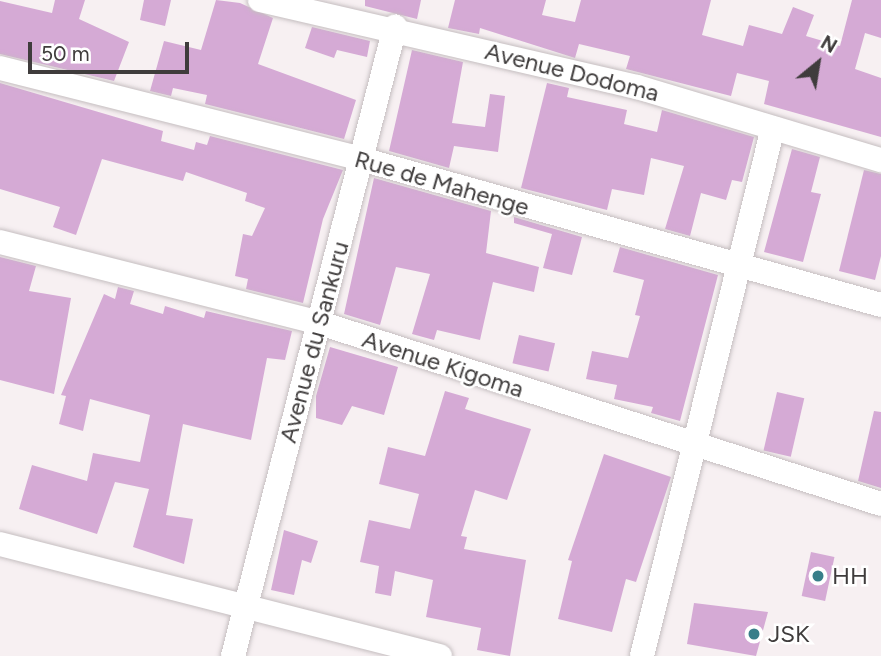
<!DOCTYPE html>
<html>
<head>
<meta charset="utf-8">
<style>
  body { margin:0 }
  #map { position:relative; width:881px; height:656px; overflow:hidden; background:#f7f0f2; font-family:Figtree,sans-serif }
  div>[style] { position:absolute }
  .building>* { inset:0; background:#d5aad5; transform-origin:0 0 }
  .roads { filter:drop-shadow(0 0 2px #c5bec0) drop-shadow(0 0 2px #c5bec0) }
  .minor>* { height:24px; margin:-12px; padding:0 12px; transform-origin:12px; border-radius:12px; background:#fff }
  .dots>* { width:19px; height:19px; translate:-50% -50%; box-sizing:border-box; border:4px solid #fff; border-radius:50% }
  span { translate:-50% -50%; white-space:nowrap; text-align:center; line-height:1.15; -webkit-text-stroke:5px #fff; paint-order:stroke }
  .street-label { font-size:24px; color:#3f3c3c }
  .poi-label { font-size:24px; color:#3f3c3c }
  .left { translate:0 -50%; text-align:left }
  .north { position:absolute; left:783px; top:28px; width:70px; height:70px; -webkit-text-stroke:5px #fff; paint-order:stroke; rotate:30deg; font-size:19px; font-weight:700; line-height:28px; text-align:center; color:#3f3c3c }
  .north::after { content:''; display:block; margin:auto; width:24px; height:32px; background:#3f3c3c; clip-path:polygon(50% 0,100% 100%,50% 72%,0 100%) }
  .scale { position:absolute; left:28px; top:42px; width:161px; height:32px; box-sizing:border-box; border:4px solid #3f3c3c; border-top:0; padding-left:9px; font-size:21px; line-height:24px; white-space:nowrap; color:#3f3c3c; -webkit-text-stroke:5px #fff; paint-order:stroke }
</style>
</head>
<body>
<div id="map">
  <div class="building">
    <i style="clip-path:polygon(55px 0,85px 0,79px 19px,129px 42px,114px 81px,0 54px,0 1px,52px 13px)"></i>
    <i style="clip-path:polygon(144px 0,171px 0,165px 26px,140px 20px)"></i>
    <i style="clip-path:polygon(216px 0,240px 3px,273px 18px,258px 64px,356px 100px,344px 139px,205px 104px,207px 95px,173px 88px,171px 96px,150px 91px,164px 41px,201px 50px)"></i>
    <i style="clip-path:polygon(365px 0,421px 0,417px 19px,365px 6px)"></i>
    <i style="clip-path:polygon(455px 0,546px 0,542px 15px,575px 22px,581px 0,711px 0,702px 35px,743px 46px,749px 25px,782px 34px,793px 7px,814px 15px,806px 36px,840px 46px,852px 0,881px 0,881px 38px,865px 33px,855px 69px,881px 78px,881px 137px,764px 104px,769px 81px,737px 73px,731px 96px,626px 69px,630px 56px,579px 44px,575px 58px,480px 28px,479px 34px,448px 28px)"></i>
    <i style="clip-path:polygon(312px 27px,370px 41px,367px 57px,337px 50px,334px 58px,305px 48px)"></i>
    <i style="clip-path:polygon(412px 50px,463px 62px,452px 123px,485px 127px,490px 94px,505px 96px,498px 152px,454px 146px,449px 168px,389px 151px)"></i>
    <i style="clip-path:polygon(0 83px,163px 131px,161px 141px,194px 150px,196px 142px,207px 145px,210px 136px,343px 170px,323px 219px,303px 303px,246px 289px,248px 279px,235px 276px,243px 234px,252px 236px,265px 208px,245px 201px,247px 193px,186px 172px,183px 181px,102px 159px,76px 235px,53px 227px,60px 207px,0 189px)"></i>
    <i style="clip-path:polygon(547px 83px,569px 88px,567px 97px,627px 110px,624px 124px,657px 132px,662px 110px,754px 137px,742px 182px,732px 180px,726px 200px,701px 193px,690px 236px,665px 229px,684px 166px,651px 158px,644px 195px,612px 189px,607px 210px,521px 188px)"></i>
    <i style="clip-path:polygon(792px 149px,820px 157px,811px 192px,821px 194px,803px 262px,764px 252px)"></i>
    <i style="clip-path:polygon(864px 170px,881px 174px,881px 256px,875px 280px,839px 271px)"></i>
    <i style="clip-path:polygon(374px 178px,491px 211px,486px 253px,539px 267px,534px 292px,493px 282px,480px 340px,437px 330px,434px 340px,412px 334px,430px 274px,396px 267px,380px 325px,344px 314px)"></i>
    <i style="clip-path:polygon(514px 217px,582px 237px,572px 275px,543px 268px,552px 234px,514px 223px)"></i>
    <i style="clip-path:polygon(620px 247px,718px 275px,680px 421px,651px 413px,653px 407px,614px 399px,617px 385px,586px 379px,592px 351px,628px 358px,640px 316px,635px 315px,644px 280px,613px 272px)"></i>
    <i style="clip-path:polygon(0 257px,36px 266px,29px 291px,71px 298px,54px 394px,0 380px)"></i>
    <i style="clip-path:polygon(118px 287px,134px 291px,130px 304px,163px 314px,165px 306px,204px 318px,206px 311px,292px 331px,285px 360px,267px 358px,251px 440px,183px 424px,166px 515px,193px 519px,184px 564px,133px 547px,149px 489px,115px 482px,97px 534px,19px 509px,32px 465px,87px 481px,93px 453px,140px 462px,150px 415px,90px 399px,83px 431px,59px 424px,66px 396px,61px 395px,104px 294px,115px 299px)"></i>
    <i style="left:519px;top:335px;width:37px;height:29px;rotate:13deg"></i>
    <i style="clip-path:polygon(330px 347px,398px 367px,384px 415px,352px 406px,342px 425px,316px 418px,316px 396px)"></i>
    <i style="clip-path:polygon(445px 391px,469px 398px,465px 409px,531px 429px,507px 500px,475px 490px,461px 536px,467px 537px,464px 549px,526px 560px,510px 656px,477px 650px,481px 628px,426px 617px,433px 580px,395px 571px,391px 596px,375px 593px,379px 566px,360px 562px,369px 520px,410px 529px,419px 494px,379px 484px,388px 447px,425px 456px)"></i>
    <i style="left:777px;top:392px;width:28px;height:60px;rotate:13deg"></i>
    <i style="clip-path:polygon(874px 411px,881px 412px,881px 488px,858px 481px)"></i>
    <i style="clip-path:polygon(604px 454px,671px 477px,636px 582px,626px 579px,612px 632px,558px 619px,572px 561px,568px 560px)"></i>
    <i style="clip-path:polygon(284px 530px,318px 541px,311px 563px,302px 560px,294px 595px,271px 590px)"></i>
    <i style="left:811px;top:552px;width:24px;height:45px;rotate:12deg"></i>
    <i style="clip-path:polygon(694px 603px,768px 612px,756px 656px,687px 644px)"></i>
  </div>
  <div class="roads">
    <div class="minor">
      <i style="left:260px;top:0;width:387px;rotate:13deg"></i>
      <i style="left:637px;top:87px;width:255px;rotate:16.7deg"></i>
      <i style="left:0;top:68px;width:372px;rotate:14.1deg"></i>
      <i style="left:361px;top:159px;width:540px;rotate:15.68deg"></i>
      <i style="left:0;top:242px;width:330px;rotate:14.2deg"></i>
      <i style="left:320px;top:323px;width:589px;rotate:17.88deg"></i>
      <i style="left:0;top:544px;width:454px;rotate:14.3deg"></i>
      <i style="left:233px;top:656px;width:650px;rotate:-75.56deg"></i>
      <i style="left:642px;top:656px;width:544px;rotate:-76.07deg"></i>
    </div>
  </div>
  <div class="dots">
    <i style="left:818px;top:576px;background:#387e89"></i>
    <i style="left:754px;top:634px;background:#387e89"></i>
  </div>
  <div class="street-label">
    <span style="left:572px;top:72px;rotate:14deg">Avenue Dodoma</span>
    <span style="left:442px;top:183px;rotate:16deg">Rue de Mahenge</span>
    <span style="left:314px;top:342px;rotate:-75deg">Avenue du Sankuru</span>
    <span style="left:443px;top:364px;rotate:18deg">Avenue Kigoma</span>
  </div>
  <div class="poi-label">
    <span class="left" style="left:832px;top:576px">HH</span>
    <span class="left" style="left:768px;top:634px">JSK</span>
  </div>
  <div class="north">N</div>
  <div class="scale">50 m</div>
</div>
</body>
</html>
